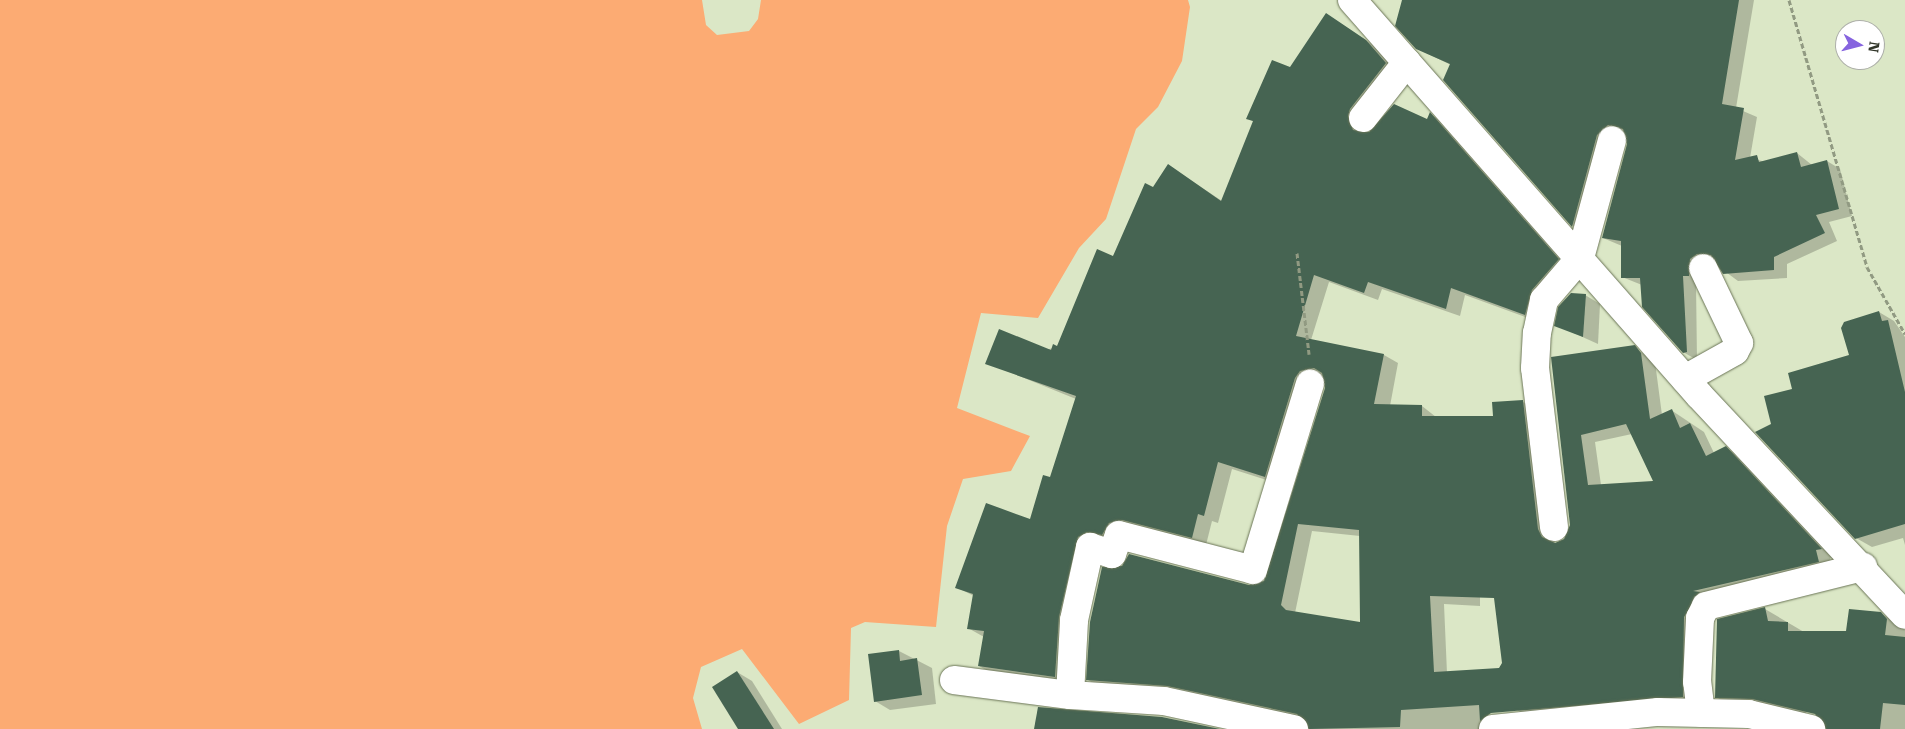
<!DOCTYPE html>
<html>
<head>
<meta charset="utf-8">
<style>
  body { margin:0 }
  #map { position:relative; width:1905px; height:729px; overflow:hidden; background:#dbe7c6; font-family:"Roboto Serif",serif }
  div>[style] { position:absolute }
  .green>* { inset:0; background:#fcab73 }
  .shadow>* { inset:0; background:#0003 }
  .building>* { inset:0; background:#466452 }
  .path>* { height:3px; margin-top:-1.5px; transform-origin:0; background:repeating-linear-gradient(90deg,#919a82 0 5px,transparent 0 7.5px) }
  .roads { filter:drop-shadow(0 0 1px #6b7557) drop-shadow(0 0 1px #6b7557) }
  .minor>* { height:28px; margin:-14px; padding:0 14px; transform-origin:14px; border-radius:14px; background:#fff }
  span { translate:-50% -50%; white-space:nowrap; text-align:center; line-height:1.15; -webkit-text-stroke:5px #fff; paint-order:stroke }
  .north { position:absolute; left:1835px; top:20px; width:50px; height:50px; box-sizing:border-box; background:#fff; border:1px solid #adafa9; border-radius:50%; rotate:98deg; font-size:14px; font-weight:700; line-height:20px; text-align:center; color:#313629 }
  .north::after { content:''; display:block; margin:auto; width:18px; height:22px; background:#8664df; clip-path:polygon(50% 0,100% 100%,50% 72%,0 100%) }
</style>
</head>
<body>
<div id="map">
  <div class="green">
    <i style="clip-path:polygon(0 0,702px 0,706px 25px,717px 35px,749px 31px,758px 19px,761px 0,1188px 0,1190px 7px,1182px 61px,1158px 107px,1136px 129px,1106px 219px,1079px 248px,1038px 318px,981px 313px,957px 408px,1030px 436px,1011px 471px,963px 479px,947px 526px,936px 627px,865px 622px,851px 628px,849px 700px,799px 724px,742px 649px,701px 667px,693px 698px,702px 729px,0 729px)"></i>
  </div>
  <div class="shadow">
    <i style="clip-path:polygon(1404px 0,1754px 0,1736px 108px,1757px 117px,1750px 158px,1766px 162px,1797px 153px,1812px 165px,1827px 161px,1840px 169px,1852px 216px,1829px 222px,1837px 241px,1787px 264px,1787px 278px,1738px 281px,1711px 261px,1696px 283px,1697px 360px,1683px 352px,1642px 285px,1622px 277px,1622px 246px,1603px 238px,1628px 144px,1625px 133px,1622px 132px,1586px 233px,1573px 226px,1444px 80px,1451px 65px,1416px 48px)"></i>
    <i style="clip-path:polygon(evenodd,1326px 14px,1381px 50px,1400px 72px,1361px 125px,1364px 133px,1428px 120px,1430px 114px,1444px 122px,1572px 268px,1539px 322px,1465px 295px,1460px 316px,1382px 289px,1378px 300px,1329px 282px,1311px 340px,1384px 355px,1398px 363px,1390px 406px,1422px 406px,1436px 417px,1494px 417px,1523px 402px,1537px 410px,1555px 544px,1565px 540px,1571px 525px,1553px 358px,1634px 347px,1655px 362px,1662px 415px,1671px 410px,1704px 432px,1714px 453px,1726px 448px,1740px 456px,1834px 557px,1830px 558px,1833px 570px,1709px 598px,1697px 704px,1531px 718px,1517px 710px,1505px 587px,1480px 588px,1480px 606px,1444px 604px,1447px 673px,1482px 680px,1483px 729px,1310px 729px,1310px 723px,1102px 688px,1088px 680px,1249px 586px,1265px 582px,1326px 388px,1323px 375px,1279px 484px,1232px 469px,1218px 523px,1212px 521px,1206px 545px,1102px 539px,1069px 685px,993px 674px,979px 666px,984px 637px,968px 628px,974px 596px,956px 587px,1030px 521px,1051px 479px,1076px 399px,987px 363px,1058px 347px,1168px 165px,1222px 201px,1254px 122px,1248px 118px,1291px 69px,1326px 14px,1632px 434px,1654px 482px,1601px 485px,1595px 442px,1632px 434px,1326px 14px,1312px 531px,1360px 536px,1362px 624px,1295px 613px,1312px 531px)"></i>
    <i style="clip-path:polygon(1585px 295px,1600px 304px,1598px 344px,1556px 325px)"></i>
    <i style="clip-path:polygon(1879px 312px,1894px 321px,1905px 337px,1905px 545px,1903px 538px,1872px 547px,1856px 538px,1773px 425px,1794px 390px,1851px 356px)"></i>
    <i style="clip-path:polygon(1765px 609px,1804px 632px,1848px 633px,1880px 613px,1898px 623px,1905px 630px,1905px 729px,1836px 729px,1809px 706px,1805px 716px,1733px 706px,1716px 697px)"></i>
    <i style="clip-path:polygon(899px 651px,932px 668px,936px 704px,890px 710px,875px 701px)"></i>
    <i style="clip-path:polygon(737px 672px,752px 681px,782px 729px,740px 729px)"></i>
  </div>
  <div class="building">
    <i style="clip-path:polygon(1402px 0,1739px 0,1722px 104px,1744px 108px,1735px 160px,1757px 155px,1759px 162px,1797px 152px,1801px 167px,1827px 160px,1839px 209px,1816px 215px,1825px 233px,1774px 257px,1774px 270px,1723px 274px,1711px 255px,1697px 254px,1690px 259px,1689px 276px,1683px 276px,1687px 352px,1683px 353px,1642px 307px,1640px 278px,1621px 278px,1621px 241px,1602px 238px,1627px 144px,1623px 129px,1608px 125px,1597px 135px,1572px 227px,1443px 80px,1450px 64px,1416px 49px,1395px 26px)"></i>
    <i style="clip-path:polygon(evenodd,1326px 13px,1366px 40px,1386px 63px,1350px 109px,1348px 116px,1353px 130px,1369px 132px,1394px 104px,1427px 119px,1430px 112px,1559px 259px,1532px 290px,1525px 315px,1451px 288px,1446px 309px,1368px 282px,1364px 293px,1314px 275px,1296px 336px,1384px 354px,1374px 404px,1422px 405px,1422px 416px,1493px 416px,1492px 402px,1523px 400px,1538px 529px,1542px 537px,1555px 543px,1564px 539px,1570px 525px,1551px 357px,1635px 345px,1641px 353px,1650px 419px,1672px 409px,1680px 428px,1690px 423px,1706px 456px,1726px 446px,1822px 549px,1816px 550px,1819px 562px,1693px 591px,1700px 592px,1684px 617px,1683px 697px,1491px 713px,1480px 721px,1479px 705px,1401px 710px,1400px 727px,1309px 729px,1297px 714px,1167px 686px,1086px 680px,1090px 622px,1102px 567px,1122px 566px,1129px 554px,1249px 585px,1264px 581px,1325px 388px,1322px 373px,1314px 368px,1300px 371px,1295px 378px,1265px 477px,1218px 462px,1204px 516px,1198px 514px,1192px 538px,1122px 520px,1109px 523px,1102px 535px,1087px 532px,1078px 537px,1059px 617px,1055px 677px,978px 666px,984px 631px,967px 629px,973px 594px,955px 588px,986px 503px,1030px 519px,1043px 475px,1050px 477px,1076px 396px,985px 364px,999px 329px,1051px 350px,1053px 344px,1057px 346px,1097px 249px,1113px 256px,1145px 183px,1153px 187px,1168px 164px,1221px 201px,1253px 121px,1246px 119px,1272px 60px,1290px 67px,1326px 13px,1626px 424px,1653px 481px,1588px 485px,1581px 435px,1626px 424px,1326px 13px,1298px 524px,1359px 530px,1360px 622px,1286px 610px,1281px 605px,1298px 524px,1326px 13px,1430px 596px,1494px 598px,1502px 663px,1499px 668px,1434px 672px,1430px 596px)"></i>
    <i style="clip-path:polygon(1571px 293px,1586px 294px,1583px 337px,1554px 326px,1558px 307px)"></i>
    <i style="clip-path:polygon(1879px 311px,1882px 321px,1888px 320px,1905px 392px,1905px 524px,1855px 539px,1755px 432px,1771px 424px,1764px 396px,1792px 389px,1788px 373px,1849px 355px,1841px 328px,1844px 322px)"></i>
    <i style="clip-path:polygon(1765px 607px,1768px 621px,1788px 622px,1788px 631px,1846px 631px,1849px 609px,1881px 612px,1887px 619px,1885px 635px,1905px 637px,1905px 705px,1883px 703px,1880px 729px,1826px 729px,1815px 714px,1752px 699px,1715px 698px,1717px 619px)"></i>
    <i style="clip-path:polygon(899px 650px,900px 661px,917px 658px,922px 695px,874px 702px,868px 654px)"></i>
    <i style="clip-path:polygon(737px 671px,774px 729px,738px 729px,712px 687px)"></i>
    <i style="clip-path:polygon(1038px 707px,1162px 717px,1220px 729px,1034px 729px)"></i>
  </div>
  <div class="path">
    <i style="left:1789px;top:0;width:278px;rotate:73.7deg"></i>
    <i style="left:1867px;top:267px;width:77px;rotate:60.4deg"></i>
    <i style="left:1297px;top:253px;width:102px;rotate:83.2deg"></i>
  </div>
  <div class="roads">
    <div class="minor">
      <i style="left:1352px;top:0;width:526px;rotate:48.7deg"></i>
      <i style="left:1699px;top:395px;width:301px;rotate:46.9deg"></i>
      <i style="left:1363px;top:118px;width:71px;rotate:-51.8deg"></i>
      <i style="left:1685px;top:379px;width:57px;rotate:-29.2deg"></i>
      <i style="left:1735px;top:351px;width:9px;rotate:-63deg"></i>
      <i style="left:1739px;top:343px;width:83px;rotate:-115.6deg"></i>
      <i style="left:1554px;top:527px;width:160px;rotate:-96.8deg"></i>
      <i style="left:1535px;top:368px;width:35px;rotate:-87deg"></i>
      <i style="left:1537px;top:333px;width:34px;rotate:-78deg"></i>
      <i style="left:1544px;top:300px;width:55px;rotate:-49.4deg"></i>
      <i style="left:1580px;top:258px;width:122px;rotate:-74.8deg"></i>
      <i style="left:954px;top:680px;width:117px;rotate:7.4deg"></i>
      <i style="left:1070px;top:695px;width:94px;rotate:3.7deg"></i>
      <i style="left:1164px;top:701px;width:133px;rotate:12.2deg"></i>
      <i style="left:1070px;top:695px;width:75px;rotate:-86.9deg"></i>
      <i style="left:1074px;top:620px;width:75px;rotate:-77.6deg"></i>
      <i style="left:1090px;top:547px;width:23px;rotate:18deg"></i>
      <i style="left:1112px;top:554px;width:20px;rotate:-70deg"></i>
      <i style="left:1119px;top:535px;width:138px;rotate:14.6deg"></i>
      <i style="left:1253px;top:570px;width:195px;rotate:-73deg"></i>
      <i style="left:1701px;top:713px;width:31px;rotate:-97deg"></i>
      <i style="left:1697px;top:682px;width:64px;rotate:-87.3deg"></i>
      <i style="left:1700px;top:618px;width:13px;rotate:-63deg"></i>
      <i style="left:1706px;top:606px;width:162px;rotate:-14deg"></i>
      <i style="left:1493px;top:729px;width:166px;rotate:-5.9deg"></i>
      <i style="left:1658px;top:712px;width:91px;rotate:1.3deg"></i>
      <i style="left:1749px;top:714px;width:64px;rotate:13.6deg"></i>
    </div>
  </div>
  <div class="north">N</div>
</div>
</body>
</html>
